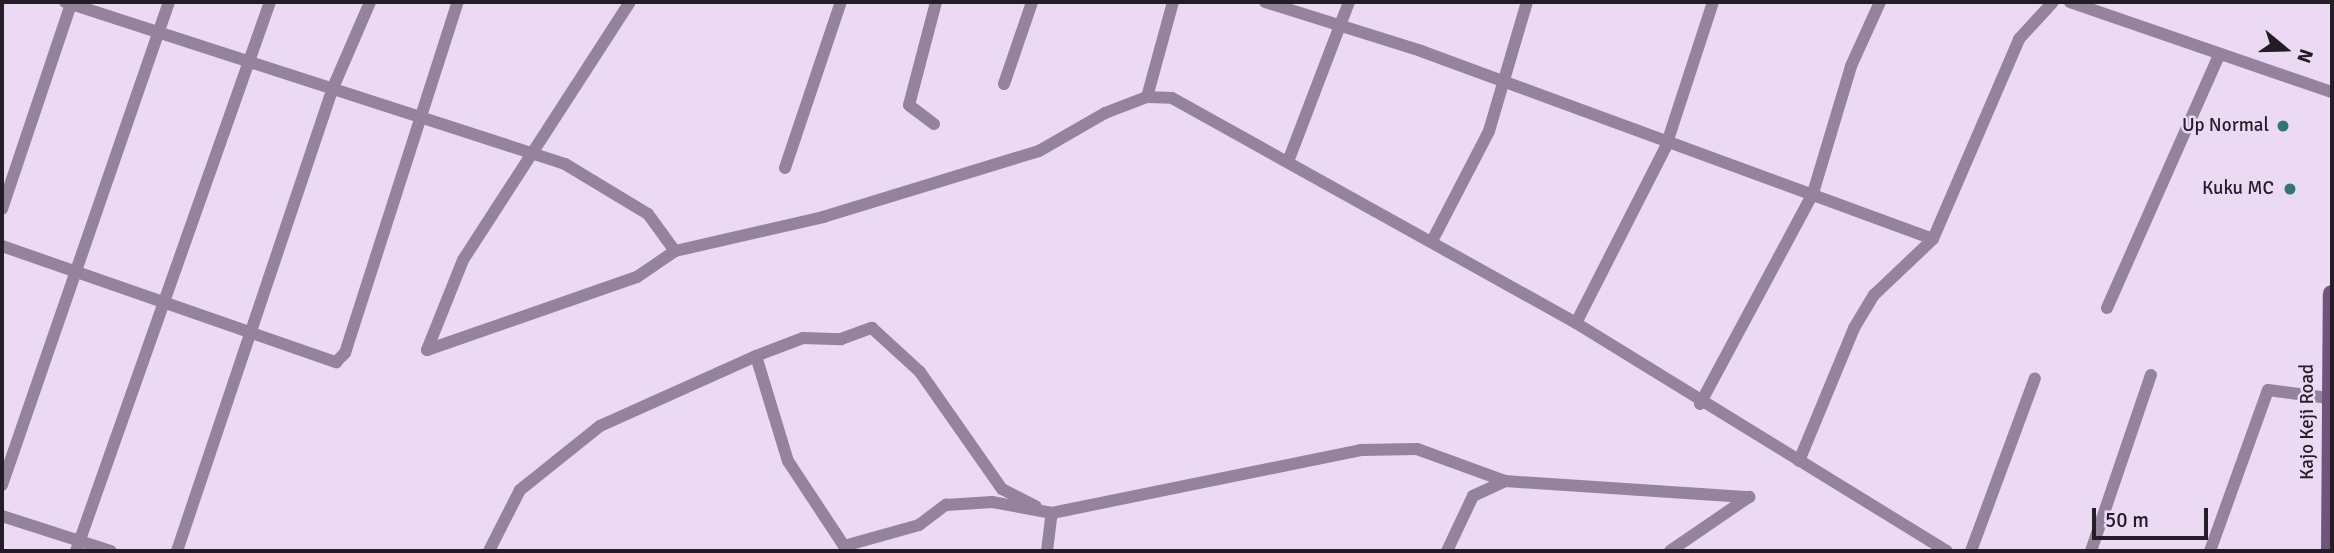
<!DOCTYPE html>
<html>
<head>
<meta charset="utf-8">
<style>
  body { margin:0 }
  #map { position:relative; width:2334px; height:553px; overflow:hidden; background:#ecdaf4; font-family:Signika,sans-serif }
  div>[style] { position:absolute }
  .minor>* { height:12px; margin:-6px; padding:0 6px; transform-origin:6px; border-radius:6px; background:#95829d }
  .secondary>* { height:18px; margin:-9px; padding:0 9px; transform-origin:9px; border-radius:9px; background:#70547b }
  .dots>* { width:19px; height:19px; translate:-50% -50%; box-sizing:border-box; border:4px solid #ecdaf4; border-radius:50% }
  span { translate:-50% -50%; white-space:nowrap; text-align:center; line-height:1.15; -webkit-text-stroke:5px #ecdaf4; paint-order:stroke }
  .poi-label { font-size:19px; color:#241d27 }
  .right { translate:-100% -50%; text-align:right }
  .street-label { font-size:19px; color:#241d27 }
  .frame { position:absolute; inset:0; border:4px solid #241d27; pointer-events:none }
  .north { position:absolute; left:2250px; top:14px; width:70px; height:70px; -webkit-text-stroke:5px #ecdaf4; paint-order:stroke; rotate:109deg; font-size:19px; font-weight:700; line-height:28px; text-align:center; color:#241d27 }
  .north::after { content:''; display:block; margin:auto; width:24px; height:32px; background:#241d27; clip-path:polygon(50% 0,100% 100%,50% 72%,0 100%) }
  .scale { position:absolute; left:2092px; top:508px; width:116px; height:32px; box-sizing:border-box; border:4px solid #241d27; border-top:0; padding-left:9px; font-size:21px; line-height:24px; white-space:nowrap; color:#241d27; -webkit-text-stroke:5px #ecdaf4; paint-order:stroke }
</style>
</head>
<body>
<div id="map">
  <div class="minor">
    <i style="left:65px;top:2px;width:526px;rotate:17.95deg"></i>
    <i style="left:565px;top:164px;width:97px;rotate:31.1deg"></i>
    <i style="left:648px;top:214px;width:46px;rotate:53.9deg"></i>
    <i style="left:1265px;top:2px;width:164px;rotate:17.4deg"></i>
    <i style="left:1421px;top:51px;width:545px;rotate:20.16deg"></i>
    <i style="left:2070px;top:2px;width:277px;rotate:19deg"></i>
    <i style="left:1004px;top:84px;width:87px;rotate:-71.1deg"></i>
    <i style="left:1147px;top:97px;width:98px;rotate:-74.7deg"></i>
    <i style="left:934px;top:124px;width:31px;rotate:-143deg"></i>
    <i style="left:909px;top:105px;width:106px;rotate:-75.3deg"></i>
    <i style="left:1289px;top:159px;width:168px;rotate:-69.1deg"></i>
    <i style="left:785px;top:168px;width:175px;rotate:-71.4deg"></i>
    <i style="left:2px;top:209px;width:216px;rotate:-71.4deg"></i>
    <i style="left:1432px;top:241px;width:124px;rotate:-62.6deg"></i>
    <i style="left:1489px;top:131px;width:134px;rotate:-73.6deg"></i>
    <i style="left:2px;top:246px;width:354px;rotate:19.2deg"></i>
    <i style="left:336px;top:362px;width:13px;rotate:-45deg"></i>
    <i style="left:345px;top:353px;width:369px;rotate:-72.2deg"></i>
    <i style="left:2107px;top:308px;width:277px;rotate:-66.1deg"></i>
    <i style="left:1576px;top:323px;width:199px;rotate:-63deg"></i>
    <i style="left:1666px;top:146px;width:151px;rotate:-71.9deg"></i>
    <i style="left:427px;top:350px;width:222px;rotate:-19.2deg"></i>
    <i style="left:637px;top:277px;width:46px;rotate:-34.4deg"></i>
    <i style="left:675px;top:251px;width:152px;rotate:-12.9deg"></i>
    <i style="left:823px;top:217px;width:226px;rotate:-17deg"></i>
    <i style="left:1039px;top:151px;width:76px;rotate:-29.9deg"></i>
    <i style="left:1105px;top:113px;width:45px;rotate:-20.9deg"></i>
    <i style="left:1147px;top:97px;width:25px;rotate:2deg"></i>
    <i style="left:1172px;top:98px;width:462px;rotate:29.1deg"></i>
    <i style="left:1576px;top:323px;width:435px;rotate:31.6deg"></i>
    <i style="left:427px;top:350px;width:97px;rotate:-68.2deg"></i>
    <i style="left:463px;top:260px;width:307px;rotate:-57.1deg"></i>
    <i style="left:756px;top:356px;width:50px;rotate:-21deg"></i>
    <i style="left:803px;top:338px;width:38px;rotate:2deg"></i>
    <i style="left:841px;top:339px;width:33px;rotate:-20deg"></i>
    <i style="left:872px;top:328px;width:65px;rotate:42.5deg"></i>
    <i style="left:920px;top:372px;width:143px;rotate:55deg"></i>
    <i style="left:1002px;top:489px;width:38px;rotate:27deg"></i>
    <i style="left:1700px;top:404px;width:239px;rotate:-61.8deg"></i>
    <i style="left:1813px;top:193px;width:133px;rotate:-73.3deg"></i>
    <i style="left:1851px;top:66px;width:70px;rotate:-65.6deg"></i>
    <i style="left:1799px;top:461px;width:144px;rotate:-67.5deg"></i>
    <i style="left:1854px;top:328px;width:39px;rotate:-59deg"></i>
    <i style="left:1874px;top:295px;width:81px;rotate:-43.5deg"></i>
    <i style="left:1933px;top:239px;width:218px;rotate:-66.7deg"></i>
    <i style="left:2019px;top:39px;width:50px;rotate:-47.4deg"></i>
    <i style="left:2px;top:485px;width:511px;rotate:-70.93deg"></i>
    <i style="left:2px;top:516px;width:114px;rotate:17.8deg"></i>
    <i style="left:76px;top:551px;width:582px;rotate:-70.54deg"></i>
    <i style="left:177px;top:551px;width:486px;rotate:-71.4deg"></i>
    <i style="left:332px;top:90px;width:96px;rotate:-66.6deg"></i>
    <i style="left:489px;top:551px;width:68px;rotate:-63.1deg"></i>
    <i style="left:520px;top:490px;width:102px;rotate:-38.7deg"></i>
    <i style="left:600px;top:426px;width:171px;rotate:-24.2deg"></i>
    <i style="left:756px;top:356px;width:110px;rotate:73.1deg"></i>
    <i style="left:788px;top:461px;width:102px;rotate:56.6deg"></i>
    <i style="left:844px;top:546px;width:78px;rotate:-15.6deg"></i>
    <i style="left:919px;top:525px;width:34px;rotate:-37deg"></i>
    <i style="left:946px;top:505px;width:46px;rotate:-3.7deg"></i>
    <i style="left:992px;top:502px;width:61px;rotate:10.4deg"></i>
    <i style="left:1047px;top:551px;width:38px;rotate:-83deg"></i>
    <i style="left:1052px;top:513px;width:315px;rotate:-11.5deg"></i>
    <i style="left:1361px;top:450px;width:56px;rotate:-1deg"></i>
    <i style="left:1417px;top:449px;width:94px;rotate:20deg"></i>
    <i style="left:1505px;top:481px;width:245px;rotate:3.8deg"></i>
    <i style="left:1447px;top:551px;width:61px;rotate:-64.7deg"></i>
    <i style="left:1473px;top:496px;width:35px;rotate:-25deg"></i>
    <i style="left:1670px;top:551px;width:96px;rotate:-34.4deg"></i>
    <i style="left:1971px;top:551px;width:184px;rotate:-69.7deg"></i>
    <i style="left:2091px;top:551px;width:186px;rotate:-71.2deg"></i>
    <i style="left:2210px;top:551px;width:171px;rotate:-70.2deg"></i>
    <i style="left:2268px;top:390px;width:61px;rotate:7.6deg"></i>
  </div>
  <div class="secondary">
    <i style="left:2330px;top:551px;width:257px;rotate:-89.6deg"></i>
  </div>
  <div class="dots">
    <i style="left:2283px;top:126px;background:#2e7772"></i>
    <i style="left:2290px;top:189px;background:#2e7772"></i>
  </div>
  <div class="poi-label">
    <span class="right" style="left:2269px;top:126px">Up Normal</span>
    <span class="right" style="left:2274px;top:189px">Kuku MC</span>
  </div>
  <div class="street-label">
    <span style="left:2308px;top:422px;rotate:-90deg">Kajo Keji Road</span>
  </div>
  <div class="frame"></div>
  <div class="north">N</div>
  <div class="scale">50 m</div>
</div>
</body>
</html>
